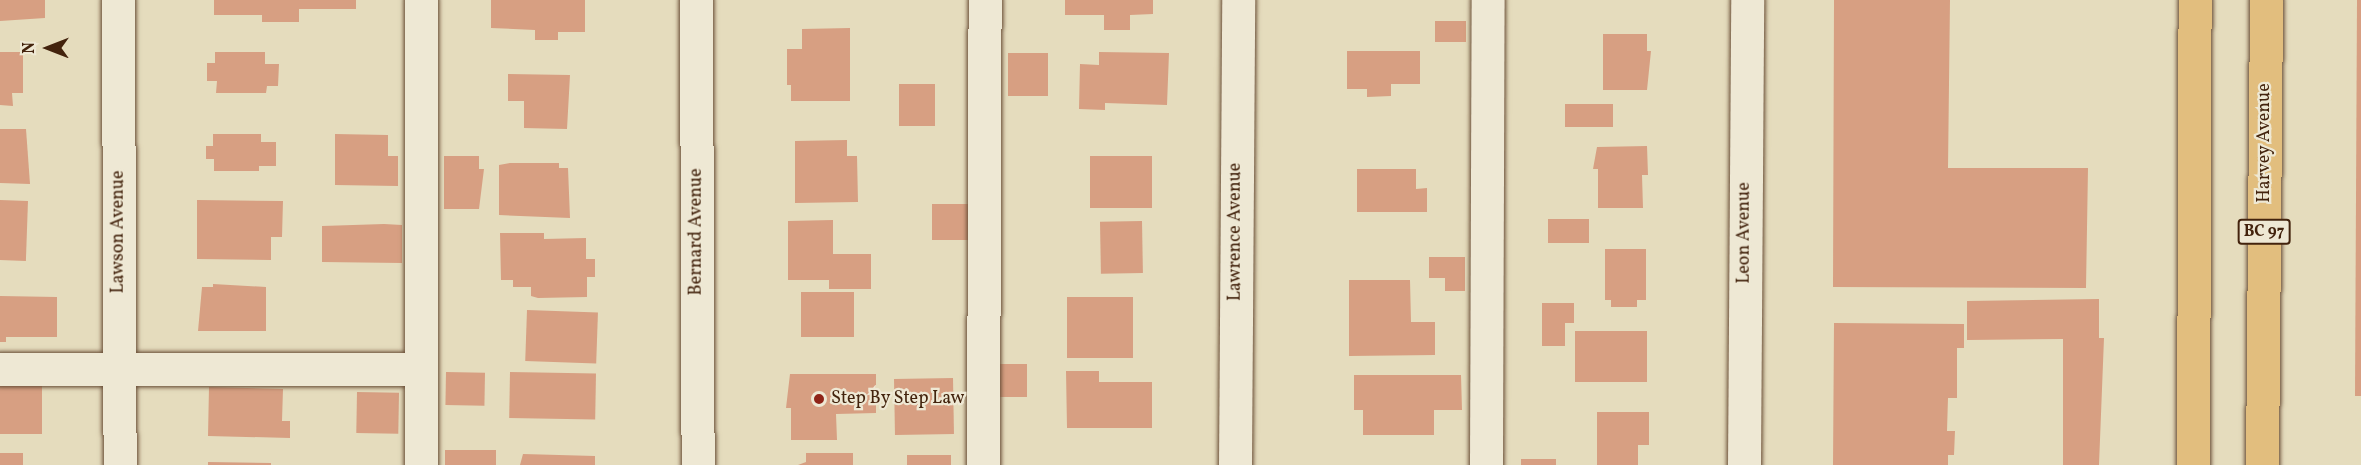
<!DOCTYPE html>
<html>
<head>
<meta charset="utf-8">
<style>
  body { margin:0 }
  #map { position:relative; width:2361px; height:465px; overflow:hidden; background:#e5dcbd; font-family:Vollkorn,serif }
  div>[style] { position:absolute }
  .building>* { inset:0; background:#d79f82; transform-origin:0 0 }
  .roads { filter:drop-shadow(0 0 2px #6c5139) drop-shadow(0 0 2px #6c5139) }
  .minor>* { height:33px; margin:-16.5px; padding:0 16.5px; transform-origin:16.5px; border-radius:16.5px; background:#eee8d4 }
  .highway>* { height:33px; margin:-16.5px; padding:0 16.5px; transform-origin:16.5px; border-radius:16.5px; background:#e2be7e }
  .dots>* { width:16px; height:16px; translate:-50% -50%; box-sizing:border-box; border:3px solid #eee8d4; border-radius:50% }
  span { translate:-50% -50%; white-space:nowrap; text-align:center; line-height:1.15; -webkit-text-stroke:4.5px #eee8d4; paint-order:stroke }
  .shield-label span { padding:2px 4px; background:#eee8d4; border:2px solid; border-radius:4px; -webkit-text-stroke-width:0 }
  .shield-label { font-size:16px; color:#43230d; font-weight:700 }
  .street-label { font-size:18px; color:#43230d }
  .poi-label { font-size:18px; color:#43230d }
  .left { translate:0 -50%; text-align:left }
  .north { position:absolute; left:18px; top:18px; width:60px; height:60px; -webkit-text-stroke:4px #eee8d4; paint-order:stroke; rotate:270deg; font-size:16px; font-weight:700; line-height:24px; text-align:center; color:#43230d }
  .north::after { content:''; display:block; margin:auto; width:21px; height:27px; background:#43230d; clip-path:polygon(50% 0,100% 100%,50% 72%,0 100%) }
</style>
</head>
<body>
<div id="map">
  <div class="building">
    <i style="clip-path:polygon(0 0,45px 0,45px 18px,0 21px)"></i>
    <i style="clip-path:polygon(214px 0,356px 0,356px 9px,299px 9px,299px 22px,262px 22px,262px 15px,214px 15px)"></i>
    <i style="clip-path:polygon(491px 0,585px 0,585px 32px,558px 32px,558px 40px,535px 40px,535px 30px,491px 28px)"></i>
    <i style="clip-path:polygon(1065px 0,1153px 0,1153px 14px,1130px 15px,1130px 30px,1104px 30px,1104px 15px,1065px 15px)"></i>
    <i style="clip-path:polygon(1834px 0,1950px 0,1948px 168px,2088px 168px,2086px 288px,1833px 287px)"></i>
    <i style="clip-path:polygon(2357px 0,2361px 0,2361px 396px,2355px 396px)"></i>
    <i style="left:1435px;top:21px;width:31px;height:21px"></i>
    <i style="clip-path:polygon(850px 28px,850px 101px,791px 101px,791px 85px,787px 85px,787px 49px,802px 49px,802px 29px)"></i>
    <i style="clip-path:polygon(1603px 34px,1647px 34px,1647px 51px,1651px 51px,1647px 90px,1603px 90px)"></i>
    <i style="clip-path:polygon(1347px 51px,1420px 51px,1420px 84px,1391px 84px,1391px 96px,1367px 97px,1367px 89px,1347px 89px)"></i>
    <i style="clip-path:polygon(0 52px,23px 52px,23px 93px,12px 93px,13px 106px,0 105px)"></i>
    <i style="clip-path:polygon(215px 52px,265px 52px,265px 64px,279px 64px,278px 86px,267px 86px,266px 93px,216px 93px,217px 81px,207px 81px,207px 63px,215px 63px)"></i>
    <i style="clip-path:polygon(1099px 52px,1169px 53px,1167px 105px,1105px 103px,1105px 110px,1079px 109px,1080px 64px,1099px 65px)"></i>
    <i style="left:1008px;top:53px;width:40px;height:43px"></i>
    <i style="clip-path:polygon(508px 74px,570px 75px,567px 129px,524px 128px,524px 101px,508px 101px)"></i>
    <i style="left:899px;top:84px;width:36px;height:42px"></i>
    <i style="left:1565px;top:104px;width:48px;height:23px"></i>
    <i style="clip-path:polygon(0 129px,26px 129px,30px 184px,0 183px)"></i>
    <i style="clip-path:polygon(213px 134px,261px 134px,261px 142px,276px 142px,276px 166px,259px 166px,259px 171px,214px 171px,214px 159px,206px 159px,206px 146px,213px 146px)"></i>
    <i style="clip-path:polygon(335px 134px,388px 135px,388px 156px,398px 156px,398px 186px,335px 185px)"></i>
    <i style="clip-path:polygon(847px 140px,847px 156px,857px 156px,858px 202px,795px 203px,795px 141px)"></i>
    <i style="clip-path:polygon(1647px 146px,1648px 175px,1642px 175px,1643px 208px,1598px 208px,1598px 169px,1593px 169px,1597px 147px)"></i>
    <i style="clip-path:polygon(444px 156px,479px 156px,479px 169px,484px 169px,479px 209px,444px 209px)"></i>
    <i style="left:1090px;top:156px;width:62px;height:52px"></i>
    <i style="clip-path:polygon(510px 163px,559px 163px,559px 168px,568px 168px,570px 218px,499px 215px,499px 165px)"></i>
    <i style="clip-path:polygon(1357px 169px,1416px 169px,1416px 189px,1427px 188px,1427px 212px,1357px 212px)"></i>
    <i style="left:0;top:200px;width:28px;height:60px;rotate:2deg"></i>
    <i style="clip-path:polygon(197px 200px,283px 201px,282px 237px,271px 237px,271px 260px,197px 259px)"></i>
    <i style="left:932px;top:204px;width:40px;height:36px"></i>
    <i style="left:1548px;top:219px;width:41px;height:24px"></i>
    <i style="clip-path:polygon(833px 220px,833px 254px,871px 254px,871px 289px,829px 289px,829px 280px,788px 280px,788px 221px)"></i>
    <i style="left:1142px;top:221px;width:52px;height:42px;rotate:89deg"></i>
    <i style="clip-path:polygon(384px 224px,402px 225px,402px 263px,322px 262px,322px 226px)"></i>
    <i style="clip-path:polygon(500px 233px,544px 233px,544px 239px,586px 238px,586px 259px,595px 259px,595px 277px,587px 277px,587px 297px,538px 298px,531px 296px,531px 287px,513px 287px,513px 280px,501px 280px)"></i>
    <i style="clip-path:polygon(1605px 249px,1646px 249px,1646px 300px,1637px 300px,1637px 307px,1611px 307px,1611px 300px,1605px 300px)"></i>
    <i style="clip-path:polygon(1429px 257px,1465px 257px,1465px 291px,1445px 291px,1445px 278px,1429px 278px)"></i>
    <i style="clip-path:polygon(1349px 280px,1410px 280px,1411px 322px,1435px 322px,1435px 355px,1349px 356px)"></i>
    <i style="clip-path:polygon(213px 284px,266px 287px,266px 331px,198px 331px,202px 287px,213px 287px)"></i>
    <i style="left:801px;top:292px;width:53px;height:45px"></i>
    <i style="clip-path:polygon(0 296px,57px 297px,57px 337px,6px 337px,6px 342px,0 342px)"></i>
    <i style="left:1067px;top:297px;width:66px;height:61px"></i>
    <i style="clip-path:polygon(2099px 299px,2099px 338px,2104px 338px,2099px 465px,2063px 465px,2063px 339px,1967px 340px,1967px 301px)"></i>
    <i style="clip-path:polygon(1542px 303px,1574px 303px,1574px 323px,1565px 323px,1565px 346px,1542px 346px)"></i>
    <i style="left:527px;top:310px;width:71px;height:51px;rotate:2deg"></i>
    <i style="clip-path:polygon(1834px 323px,1964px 324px,1964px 348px,1957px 348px,1957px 398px,1948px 398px,1947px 431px,1955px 431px,1954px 455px,1948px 455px,1948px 465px,1833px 465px)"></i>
    <i style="left:1575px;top:331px;width:72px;height:51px"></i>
    <i style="left:991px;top:364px;width:36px;height:33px"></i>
    <i style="clip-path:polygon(1066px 371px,1099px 371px,1099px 382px,1152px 382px,1152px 428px,1067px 428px)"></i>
    <i style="left:446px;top:372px;width:39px;height:33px;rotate:1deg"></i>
    <i style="left:510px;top:372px;width:86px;height:46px;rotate:1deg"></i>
    <i style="clip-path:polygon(790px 374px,876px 374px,876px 413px,836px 414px,837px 440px,791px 440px,791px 408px,786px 408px)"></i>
    <i style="clip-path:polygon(1354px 375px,1461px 375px,1462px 410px,1434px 410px,1434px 435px,1363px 435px,1363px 410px,1354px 410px)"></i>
    <i style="left:953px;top:378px;width:56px;height:59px;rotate:89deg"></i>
    <i style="left:0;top:386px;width:42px;height:48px"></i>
    <i style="clip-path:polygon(209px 387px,283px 389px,282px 421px,290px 421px,290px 438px,208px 436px)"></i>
    <i style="left:357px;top:392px;width:42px;height:41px;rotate:1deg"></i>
    <i style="clip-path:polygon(1597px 412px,1649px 412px,1649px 445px,1638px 445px,1638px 465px,1597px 465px)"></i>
    <i style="left:445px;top:450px;width:51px;height:15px"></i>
    <i style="left:0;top:453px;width:23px;height:12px"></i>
    <i style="clip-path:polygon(806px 453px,853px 453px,853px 465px,798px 465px,806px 462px)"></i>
    <i style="clip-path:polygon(523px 454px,595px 456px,595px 465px,520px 465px)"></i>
    <i style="left:907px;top:455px;width:44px;height:10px"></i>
    <i style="left:1521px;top:459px;width:35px;height:6px"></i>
    <i style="clip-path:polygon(208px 462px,271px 463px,271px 465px,208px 465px)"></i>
  </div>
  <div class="roads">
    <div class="minor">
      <i style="left:118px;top:0;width:465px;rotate:89.8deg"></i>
      <i style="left:421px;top:0;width:465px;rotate:90deg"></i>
      <i style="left:696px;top:0;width:465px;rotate:89.8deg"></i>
      <i style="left:0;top:369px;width:421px"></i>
      <i style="left:983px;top:465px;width:465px;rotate:-89.8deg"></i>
      <i style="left:1235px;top:465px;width:465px;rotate:-89.6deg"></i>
      <i style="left:1486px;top:465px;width:465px;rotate:-89.8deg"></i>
      <i style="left:1744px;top:465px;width:465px;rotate:-89.6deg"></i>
    </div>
    <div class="highway">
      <i style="left:2193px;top:465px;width:465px;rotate:-89.8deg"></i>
      <i style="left:2262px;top:465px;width:465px;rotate:-89.5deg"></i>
    </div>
  </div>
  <div class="dots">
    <i style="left:819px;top:399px;background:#8f2418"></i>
  </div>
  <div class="shield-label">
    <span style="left:2264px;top:232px">BC 97</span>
  </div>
  <div class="street-label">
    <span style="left:2265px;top:143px;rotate:-90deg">Harvey Avenue</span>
    <span style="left:119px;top:232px;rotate:-90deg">Lawson Avenue</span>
    <span style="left:697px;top:232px;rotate:-90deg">Bernard Avenue</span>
    <span style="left:1236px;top:232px;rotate:-90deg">Lawrence Avenue</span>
    <span style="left:1745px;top:233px;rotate:-90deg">Leon Avenue</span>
  </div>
  <div class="poi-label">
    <span class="left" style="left:831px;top:399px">Step By Step Law</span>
  </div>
  <div class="north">N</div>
</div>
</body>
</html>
